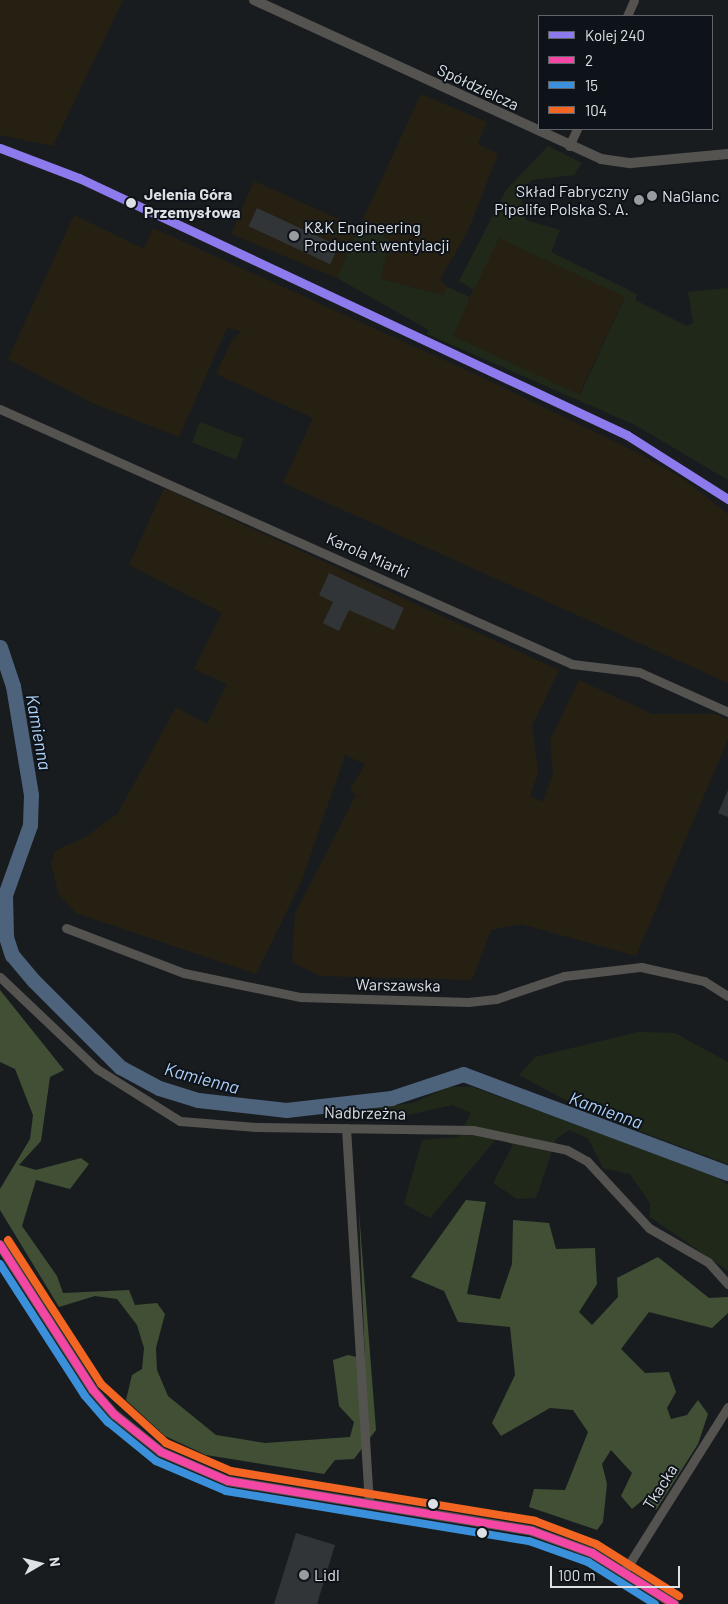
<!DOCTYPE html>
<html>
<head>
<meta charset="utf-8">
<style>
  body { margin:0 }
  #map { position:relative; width:728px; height:1604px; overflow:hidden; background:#191c1f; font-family:Barlow,sans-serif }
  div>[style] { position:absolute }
  .industrial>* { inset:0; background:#262013; transform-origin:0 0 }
  .green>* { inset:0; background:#202919; transform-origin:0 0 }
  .forest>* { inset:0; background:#414f35 }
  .river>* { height:15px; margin:-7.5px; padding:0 7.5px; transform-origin:7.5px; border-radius:7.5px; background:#4d627b }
  .building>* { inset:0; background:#323537; transform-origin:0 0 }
  .minor>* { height:9px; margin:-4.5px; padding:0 4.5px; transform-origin:4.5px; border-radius:4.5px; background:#545350 }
  .tertiary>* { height:10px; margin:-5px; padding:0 5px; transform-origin:5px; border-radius:5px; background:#545350 }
  .bus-1>* { height:8px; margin:-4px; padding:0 4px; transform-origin:4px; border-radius:4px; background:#f346a5 }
  .bus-2>* { height:8px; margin:-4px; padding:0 4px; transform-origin:4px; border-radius:4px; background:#3a90db }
  .bus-3>* { height:8px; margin:-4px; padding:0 4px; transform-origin:4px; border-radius:4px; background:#f26522 }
  .rail-1>* { height:9px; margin:-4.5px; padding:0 4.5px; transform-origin:4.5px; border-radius:4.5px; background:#8d7bed }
  .dots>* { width:14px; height:14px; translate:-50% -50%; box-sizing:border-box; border:2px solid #0d1319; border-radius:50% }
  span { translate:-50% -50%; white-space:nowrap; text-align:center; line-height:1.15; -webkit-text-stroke:4px #0d1319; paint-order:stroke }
  .street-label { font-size:16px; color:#dde1e5 }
  .poi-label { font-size:16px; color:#dde1e5 }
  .right { translate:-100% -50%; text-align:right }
  .left { translate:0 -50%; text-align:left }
  .stop-label { font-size:16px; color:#dde1e5; font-weight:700 }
  .water-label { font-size:18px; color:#afd0f7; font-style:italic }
  .legend { position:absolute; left:538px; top:15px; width:175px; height:115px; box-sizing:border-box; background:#0d1319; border:1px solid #60656b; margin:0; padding:6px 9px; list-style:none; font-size:15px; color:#dde1e5 }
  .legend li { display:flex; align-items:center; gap:10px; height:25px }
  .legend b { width:25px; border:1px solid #60656b }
  .north { position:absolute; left:15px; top:1539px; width:50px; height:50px; -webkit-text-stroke:4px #0d1319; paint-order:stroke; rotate:82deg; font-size:14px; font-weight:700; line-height:20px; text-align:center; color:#dde1e5 }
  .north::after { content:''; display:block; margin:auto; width:18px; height:22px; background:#dde1e5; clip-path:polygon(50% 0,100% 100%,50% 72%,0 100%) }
  .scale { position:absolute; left:550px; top:1566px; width:130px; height:22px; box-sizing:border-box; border:2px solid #dde1e5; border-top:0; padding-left:6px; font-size:15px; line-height:18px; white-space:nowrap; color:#dde1e5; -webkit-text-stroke:4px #0d1319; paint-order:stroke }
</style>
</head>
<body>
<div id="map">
  <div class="industrial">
    <i style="clip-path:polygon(0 0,123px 0,53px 146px,0 135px)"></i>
    <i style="clip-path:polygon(421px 94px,487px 122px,478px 144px,498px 154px,468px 231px,440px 279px,447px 287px,444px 295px,381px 279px,389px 241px,359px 229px,337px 278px,231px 234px,254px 181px,359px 228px)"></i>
    <i style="clip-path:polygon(74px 215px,144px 249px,153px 228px,477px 375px,638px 453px,682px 478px,728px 514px,728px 683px,283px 483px,313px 418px,216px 374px,232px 340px,242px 331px,227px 328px,179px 437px,92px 403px,8px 359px)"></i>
    <i style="left:498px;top:237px;width:140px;height:109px;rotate:25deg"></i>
    <i style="clip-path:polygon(164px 488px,559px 670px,532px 726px,538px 772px,530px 796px,543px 802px,553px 773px,550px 740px,579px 680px,652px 714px,715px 714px,728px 720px,728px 739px,636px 956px,521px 924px,491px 930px,472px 980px,320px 976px,292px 962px,295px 914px,356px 795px,350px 790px,365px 764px,345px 755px,302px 880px,256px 974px,76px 913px,59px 895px,51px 864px,55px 851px,87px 836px,118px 813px,176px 707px,207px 724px,227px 684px,194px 669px,222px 613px,129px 565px)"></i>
  </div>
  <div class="green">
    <i style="clip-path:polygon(548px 146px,582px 163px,574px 175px,532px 180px,524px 189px,521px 201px,525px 220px,560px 230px,551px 252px,637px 294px,635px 300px,687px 326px,693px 323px,688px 292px,728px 288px,728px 480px,635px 425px,427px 334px,429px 330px,337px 278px,359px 228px,380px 233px,389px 241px,381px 279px,443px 295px,447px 287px,470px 297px,453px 336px,580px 395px,625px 297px,499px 238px,474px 290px,459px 281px,506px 190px)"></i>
    <i style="left:200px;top:422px;width:47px;height:22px;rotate:21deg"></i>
    <i style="clip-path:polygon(638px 1032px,675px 1033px,728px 1062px,728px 1164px,588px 1112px,519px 1075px,535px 1057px)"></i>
    <i style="clip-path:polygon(449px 1087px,472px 1087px,714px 1175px,728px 1185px,728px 1271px,650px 1217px,650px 1203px,630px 1174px,603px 1168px,588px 1138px,569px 1130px,556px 1139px,536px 1198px,517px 1199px,493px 1183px,513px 1145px,497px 1138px,430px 1218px,404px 1204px,422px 1140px,458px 1137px,471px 1113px,452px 1105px,404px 1116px,355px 1119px,354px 1110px,413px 1103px)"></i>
  </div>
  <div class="forest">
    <i style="clip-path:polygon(0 990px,64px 1070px,50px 1077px,41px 1141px,19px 1165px,36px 1170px,81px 1158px,89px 1164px,70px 1189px,36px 1180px,22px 1226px,57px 1276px,63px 1293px,129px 1290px,135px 1305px,157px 1303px,165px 1314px,156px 1348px,157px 1370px,168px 1396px,216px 1435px,265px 1443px,350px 1437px,354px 1422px,339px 1406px,333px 1360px,348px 1355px,365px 1359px,359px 1212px,376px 1430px,354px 1459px,335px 1460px,324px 1474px,206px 1455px,165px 1436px,126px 1400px,132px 1375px,142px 1369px,144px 1348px,137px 1325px,117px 1299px,95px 1296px,59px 1307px,0 1210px,0 1189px,30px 1139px,33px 1115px,15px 1069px,0 1062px)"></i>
    <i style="clip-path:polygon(466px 1200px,486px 1202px,467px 1294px,500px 1299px,512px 1264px,513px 1220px,549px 1223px,556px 1249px,595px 1248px,597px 1284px,579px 1312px,592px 1325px,618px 1297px,617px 1278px,658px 1257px,709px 1298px,728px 1297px,728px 1313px,712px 1328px,649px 1312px,621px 1349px,645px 1373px,669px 1372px,676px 1392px,667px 1408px,671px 1419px,687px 1415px,698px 1400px,708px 1414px,698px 1444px,656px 1510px,644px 1499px,632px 1509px,621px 1496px,632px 1473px,611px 1450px,602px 1464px,607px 1484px,603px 1522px,597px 1530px,529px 1507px,534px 1489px,565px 1490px,588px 1432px,573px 1410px,550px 1408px,501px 1436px,492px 1423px,515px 1375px,510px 1327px,458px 1322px,444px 1291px,411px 1277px)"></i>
  </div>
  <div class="river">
    <i style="left:0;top:647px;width:41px;rotate:71.6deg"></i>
    <i style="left:13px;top:686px;width:110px;rotate:80.6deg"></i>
    <i style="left:31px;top:795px;width:30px;rotate:92deg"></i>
    <i style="left:30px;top:825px;width:74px;rotate:109.7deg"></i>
    <i style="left:5px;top:895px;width:42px;rotate:88.6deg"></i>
    <i style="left:6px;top:937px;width:19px;rotate:72deg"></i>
    <i style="left:12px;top:955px;width:34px;rotate:50deg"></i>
    <i style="left:34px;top:981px;width:122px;rotate:45deg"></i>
    <i style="left:120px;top:1067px;width:44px;rotate:28.3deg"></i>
    <i style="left:159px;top:1088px;width:41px;rotate:17.1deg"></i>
    <i style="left:198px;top:1100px;width:89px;rotate:6.5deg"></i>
    <i style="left:286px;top:1110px;width:106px;rotate:-6.5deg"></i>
    <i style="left:391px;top:1098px;width:76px;rotate:-18.4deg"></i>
    <i style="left:463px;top:1074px;width:283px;rotate:20.5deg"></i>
  </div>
  <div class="building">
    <i style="left:257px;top:208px;width:90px;height:20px;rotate:25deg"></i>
    <i style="clip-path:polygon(329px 573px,404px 608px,394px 630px,349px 610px,339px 631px,323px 623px,333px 602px,319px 595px)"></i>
    <i style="clip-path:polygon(728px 790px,728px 817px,718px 813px)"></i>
    <i style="clip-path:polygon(296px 1533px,335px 1545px,317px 1604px,274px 1604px)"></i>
  </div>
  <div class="minor">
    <i style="left:627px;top:16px;width:17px;rotate:-66deg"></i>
    <i style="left:569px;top:146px;width:19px;rotate:-65deg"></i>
    <i style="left:0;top:409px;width:626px;rotate:24.03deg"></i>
    <i style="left:572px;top:664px;width:67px;rotate:6.8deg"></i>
    <i style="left:639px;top:672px;width:98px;rotate:24.2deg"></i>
    <i style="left:66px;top:928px;width:126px;rotate:20.9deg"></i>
    <i style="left:184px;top:973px;width:118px;rotate:11.7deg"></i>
    <i style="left:300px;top:997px;width:168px;rotate:1.7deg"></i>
    <i style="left:468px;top:1002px;width:28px;rotate:-6deg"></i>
    <i style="left:496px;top:999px;width:72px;rotate:-18.7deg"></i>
    <i style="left:564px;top:976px;width:78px;rotate:-6.7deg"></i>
    <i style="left:641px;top:967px;width:65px;rotate:12.5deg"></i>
    <i style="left:704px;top:981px;width:28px;rotate:32deg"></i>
    <i style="left:0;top:977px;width:134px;rotate:43.5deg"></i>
    <i style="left:97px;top:1069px;width:98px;rotate:32.1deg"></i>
    <i style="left:180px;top:1121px;width:77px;rotate:4.5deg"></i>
    <i style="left:257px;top:1127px;width:216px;rotate:0.8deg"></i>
    <i style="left:473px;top:1130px;width:96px;rotate:12deg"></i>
    <i style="left:567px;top:1150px;width:23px;rotate:29deg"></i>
    <i style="left:587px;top:1161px;width:91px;rotate:47.2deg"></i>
    <i style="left:649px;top:1228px;width:68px;rotate:30deg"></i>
    <i style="left:708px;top:1262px;width:30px;rotate:48deg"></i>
    <i style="left:346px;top:1128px;width:377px;rotate:86.5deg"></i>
    <i style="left:624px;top:1572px;width:195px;rotate:-57.8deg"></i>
  </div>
  <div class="tertiary">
    <i style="left:254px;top:0;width:382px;rotate:24.6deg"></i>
    <i style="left:601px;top:159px;width:30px;rotate:8deg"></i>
    <i style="left:631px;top:163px;width:97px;rotate:-5.3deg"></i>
    <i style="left:0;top:1245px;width:172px;rotate:57.3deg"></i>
    <i style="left:93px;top:1390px;width:33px;rotate:49deg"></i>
    <i style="left:115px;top:1415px;width:59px;rotate:38.8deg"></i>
    <i style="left:161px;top:1452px;width:73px;rotate:23.4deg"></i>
    <i style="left:228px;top:1481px;width:308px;rotate:9.3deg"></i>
    <i style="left:532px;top:1531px;width:64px;rotate:20.1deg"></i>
    <i style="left:592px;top:1553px;width:97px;rotate:31.9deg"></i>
  </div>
  <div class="bus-1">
    <i style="left:0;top:1245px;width:172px;rotate:57.3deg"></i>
    <i style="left:93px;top:1390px;width:33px;rotate:49deg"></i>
    <i style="left:115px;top:1415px;width:59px;rotate:38.8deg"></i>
    <i style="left:161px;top:1452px;width:73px;rotate:23.4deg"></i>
    <i style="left:228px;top:1481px;width:308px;rotate:9.3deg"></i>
    <i style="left:532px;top:1531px;width:64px;rotate:20.1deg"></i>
    <i style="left:592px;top:1553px;width:97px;rotate:31.9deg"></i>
  </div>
  <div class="bus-2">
    <i style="left:0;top:1264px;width:157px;rotate:57.2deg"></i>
    <i style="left:85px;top:1396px;width:35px;rotate:49deg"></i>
    <i style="left:108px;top:1422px;width:62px;rotate:39.1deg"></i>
    <i style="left:156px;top:1461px;width:76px;rotate:23.2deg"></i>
    <i style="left:226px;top:1491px;width:307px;rotate:9.4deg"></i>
    <i style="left:529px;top:1541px;width:63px;rotate:19.6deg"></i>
    <i style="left:588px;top:1562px;width:79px;rotate:32.1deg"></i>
  </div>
  <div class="bus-3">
    <i style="left:8px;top:1240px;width:171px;rotate:57.1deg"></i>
    <i style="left:101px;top:1384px;width:88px;rotate:42.2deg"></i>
    <i style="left:166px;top:1443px;width:71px;rotate:23.3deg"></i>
    <i style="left:231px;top:1471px;width:308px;rotate:9.3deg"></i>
    <i style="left:535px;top:1521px;width:65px;rotate:20.7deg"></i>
    <i style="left:596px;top:1544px;width:98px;rotate:32.1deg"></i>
  </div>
  <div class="rail-1">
    <i style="left:0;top:148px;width:85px;rotate:20.8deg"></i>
    <i style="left:79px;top:178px;width:605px;rotate:25.13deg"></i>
    <i style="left:627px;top:435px;width:120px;rotate:32.4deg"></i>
  </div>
  <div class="dots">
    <i style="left:652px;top:196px;background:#989ca0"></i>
    <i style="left:639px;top:200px;background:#989ca0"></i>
    <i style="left:131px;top:203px;background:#dde1e5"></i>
    <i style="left:294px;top:236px;background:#989ca0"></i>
    <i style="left:433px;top:1504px;background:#dde1e5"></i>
    <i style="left:482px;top:1533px;background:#dde1e5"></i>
    <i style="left:304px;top:1575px;background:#989ca0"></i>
  </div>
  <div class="street-label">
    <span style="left:478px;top:87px;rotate:25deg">Spółdzielcza</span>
    <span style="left:368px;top:555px;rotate:24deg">Karola Miarki</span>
    <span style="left:398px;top:985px;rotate:1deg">Warszawska</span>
    <span style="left:365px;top:1113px;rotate:1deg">Nadbrzeżna</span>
    <span style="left:660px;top:1487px;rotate:-58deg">Tkacka</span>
  </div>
  <div class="poi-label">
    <span class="right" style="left:629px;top:200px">Skład Fabryczny<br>Pipelife Polska S. A.</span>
    <span class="left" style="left:662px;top:196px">NaGlanc</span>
    <span class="left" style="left:304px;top:236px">K&amp;K Engineering<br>Producent wentylacji</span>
    <span class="left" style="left:314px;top:1575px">Lidl</span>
  </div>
  <div class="stop-label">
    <span class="left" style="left:144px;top:203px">Jelenia Góra<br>Przemysłowa</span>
  </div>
  <div class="water-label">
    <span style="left:39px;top:732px;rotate:80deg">Kamienna</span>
    <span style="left:202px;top:1078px;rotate:15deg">Kamienna</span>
    <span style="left:606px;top:1110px;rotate:20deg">Kamienna</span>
  </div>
  <ul class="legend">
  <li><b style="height:6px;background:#8d7bed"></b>Kolej 240</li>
  <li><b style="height:6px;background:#f346a5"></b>2</li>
  <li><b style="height:6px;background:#3a90db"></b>15</li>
  <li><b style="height:6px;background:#f26522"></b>104</li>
  </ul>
  <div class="north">N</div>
  <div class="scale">100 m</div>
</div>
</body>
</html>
